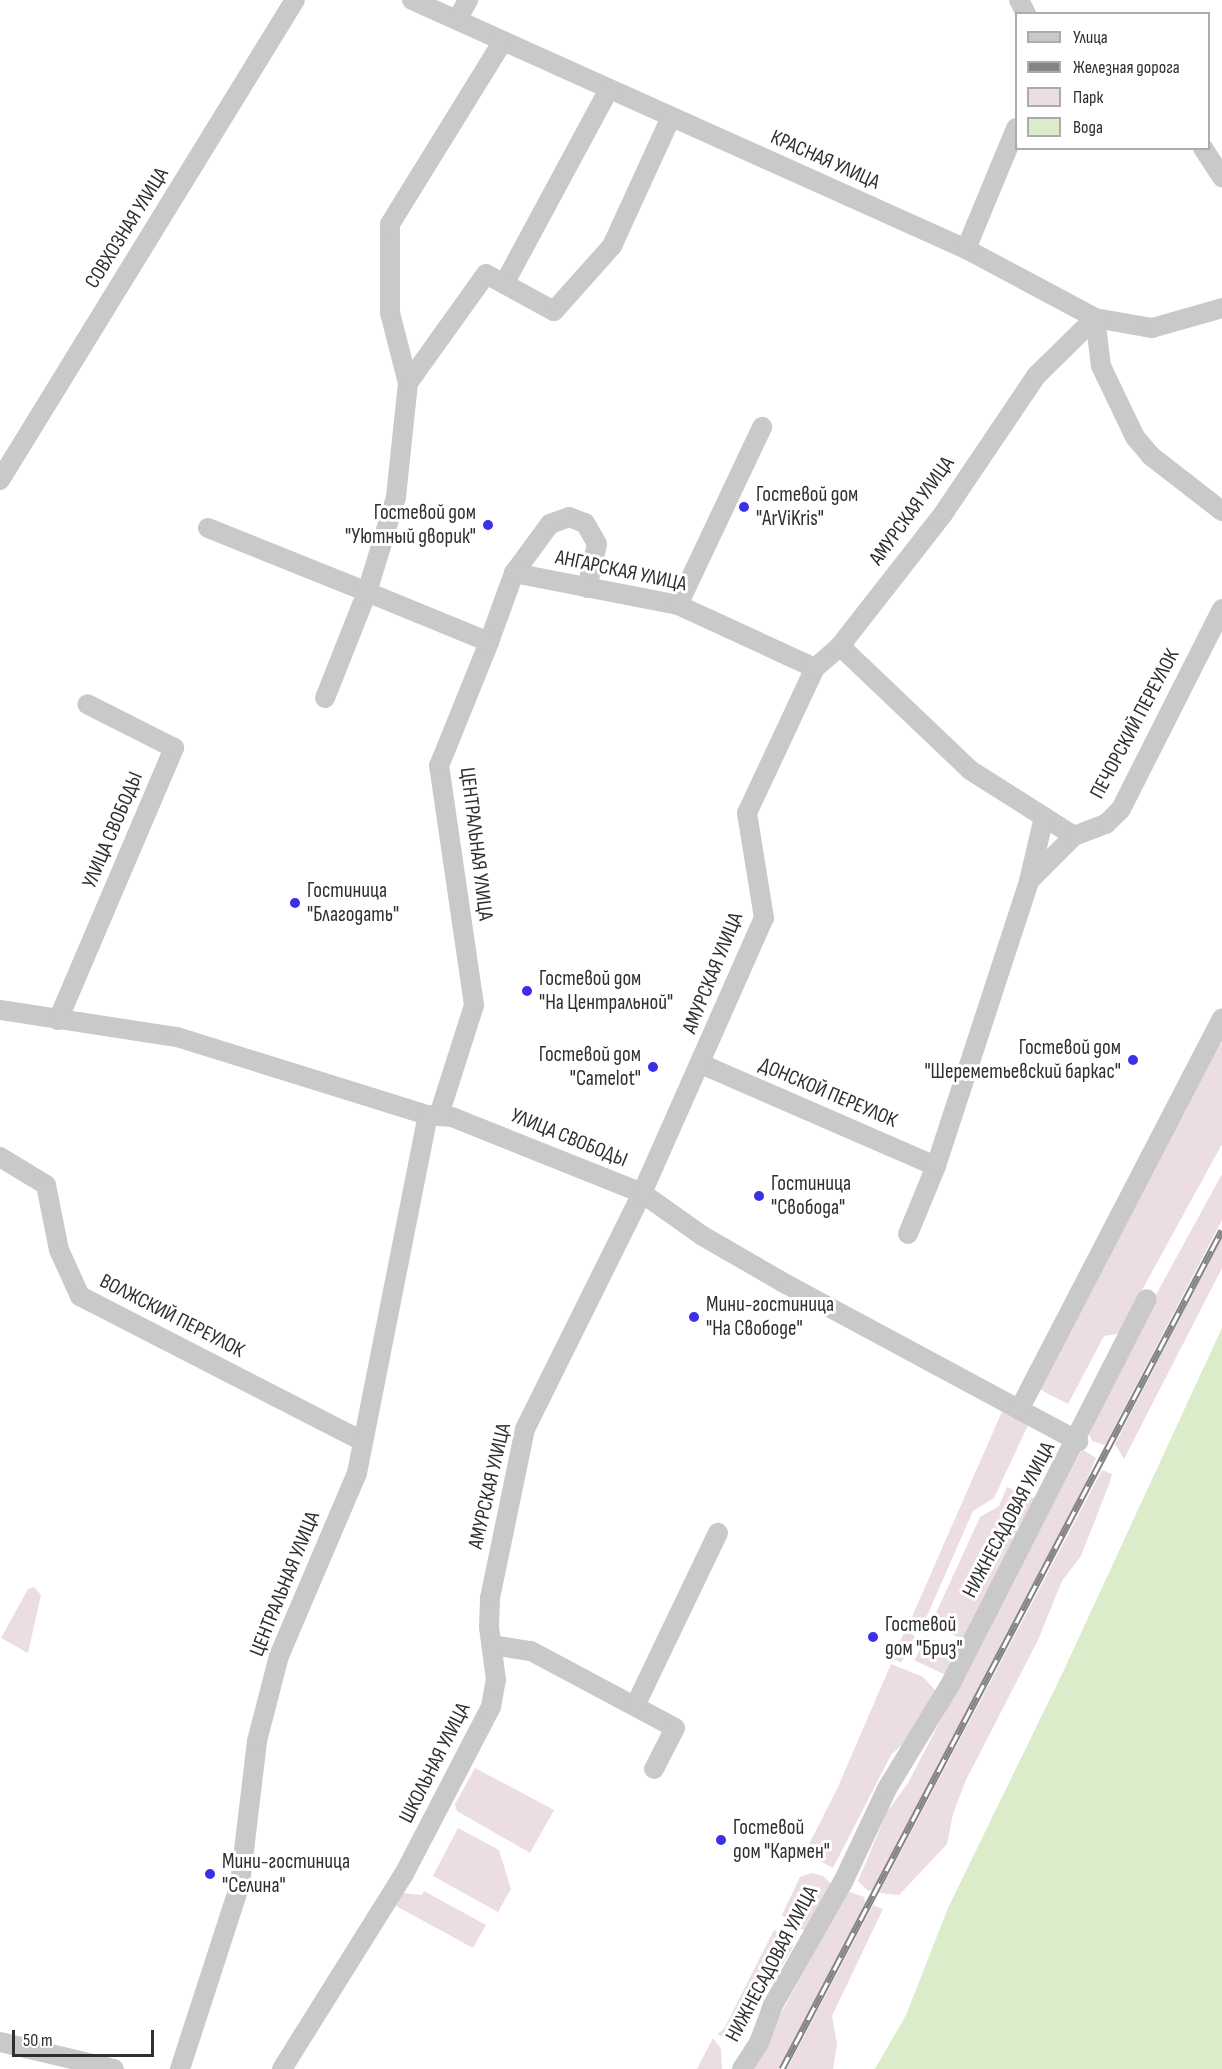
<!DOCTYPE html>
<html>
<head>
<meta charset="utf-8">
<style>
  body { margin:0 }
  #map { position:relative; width:1222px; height:2069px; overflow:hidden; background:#fff; font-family:"Sofia Sans Condensed",sans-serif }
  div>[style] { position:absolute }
  .green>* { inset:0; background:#ecdde3; transform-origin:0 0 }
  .water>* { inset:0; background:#daecc9 }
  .minor>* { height:20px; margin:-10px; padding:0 10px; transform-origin:10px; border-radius:10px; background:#c9c9c9 }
  .rail>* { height:7px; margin-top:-3.5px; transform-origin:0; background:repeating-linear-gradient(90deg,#fff 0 14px,#848484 0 28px); box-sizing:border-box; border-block:2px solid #848484 }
  .dots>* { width:16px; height:16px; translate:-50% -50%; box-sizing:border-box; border:3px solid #fff; border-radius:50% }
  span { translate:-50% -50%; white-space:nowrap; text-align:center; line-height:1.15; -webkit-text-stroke:6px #fff; paint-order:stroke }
  .street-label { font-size:21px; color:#2f2f2f }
  .poi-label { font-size:21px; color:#2f2f2f }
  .left { translate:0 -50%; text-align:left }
  .right { translate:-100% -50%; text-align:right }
  .legend { position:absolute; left:1015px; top:12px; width:195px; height:138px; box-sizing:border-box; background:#fff; border:2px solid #acacac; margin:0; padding:8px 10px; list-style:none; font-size:18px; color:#2f2f2f }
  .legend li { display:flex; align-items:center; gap:12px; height:30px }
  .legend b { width:30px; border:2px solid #acacac }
  .scale { position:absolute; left:12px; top:2030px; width:142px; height:27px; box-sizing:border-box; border:3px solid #2f2f2f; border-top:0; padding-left:8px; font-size:18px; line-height:21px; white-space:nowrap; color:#2f2f2f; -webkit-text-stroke:4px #fff; paint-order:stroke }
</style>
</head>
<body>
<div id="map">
  <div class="green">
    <i style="clip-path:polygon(1222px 1033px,1222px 1144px,1118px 1334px,1104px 1336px,1068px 1404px,1037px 1388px)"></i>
    <i style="clip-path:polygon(1222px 1174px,1222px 1220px,1105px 1445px,1092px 1441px,1088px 1432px,1152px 1302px)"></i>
    <i style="clip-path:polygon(1222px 1237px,1222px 1268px,1124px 1459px,1115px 1444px)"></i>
    <i style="clip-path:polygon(1004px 1407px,1030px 1421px,994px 1498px,973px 1511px,923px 1625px,912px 1625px,911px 1619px)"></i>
    <i style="clip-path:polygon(1082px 1449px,1096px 1458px,1085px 1484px,874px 1890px,868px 1891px,858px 1881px,887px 1812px,908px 1783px)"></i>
    <i style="clip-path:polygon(1102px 1470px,1112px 1474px,1110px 1482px,1081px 1556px,1062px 1581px,1038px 1640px,966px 1780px,953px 1814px,947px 1844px,899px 1895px,879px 1893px)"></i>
    <i style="clip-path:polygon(1007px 1487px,1040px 1501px,964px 1640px,931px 1624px,980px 1517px,999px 1506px)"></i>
    <i style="clip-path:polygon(34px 1587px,41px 1595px,28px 1653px,1px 1638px,28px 1589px)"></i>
    <i style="left:905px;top:1631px;width:11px;height:30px;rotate:27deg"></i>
    <i style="left:926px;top:1636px;width:33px;height:27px;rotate:25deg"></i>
    <i style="clip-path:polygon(891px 1664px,923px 1677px,936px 1691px,912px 1735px,891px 1755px,833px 1868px,811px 1856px,807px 1848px,837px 1789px)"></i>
    <i style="clip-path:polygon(475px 1768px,554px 1810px,530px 1853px,457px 1811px,455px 1804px)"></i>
    <i style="clip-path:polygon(458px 1828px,499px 1850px,511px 1889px,498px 1912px,433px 1876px)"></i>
    <i style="clip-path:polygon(811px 1873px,823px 1876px,832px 1885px,806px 1931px,792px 1925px,782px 1915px,800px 1877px)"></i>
    <i style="clip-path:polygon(424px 1891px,486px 1925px,473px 1948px,396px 1906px,403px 1893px,422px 1895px)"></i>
    <i style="clip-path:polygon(847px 1891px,864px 1897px,866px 1905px,779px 2069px,751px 2069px)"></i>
    <i style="clip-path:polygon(873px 1905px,883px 1909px,832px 2016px,837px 2044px,833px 2069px,787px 2069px)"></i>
    <i style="clip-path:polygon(774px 1930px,793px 1940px,793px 1947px,736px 2044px,717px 2034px,724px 2029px)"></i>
    <i style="clip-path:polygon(713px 2038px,721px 2049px,722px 2069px,697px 2069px)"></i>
  </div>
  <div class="water">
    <i style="clip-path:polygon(1222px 1328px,1222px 2069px,875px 2069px,906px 2015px,948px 1908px,1063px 1672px)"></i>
  </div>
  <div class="minor">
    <i style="left:412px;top:0;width:607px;rotate:24.2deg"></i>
    <i style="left:966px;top:249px;width:146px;rotate:28.1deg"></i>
    <i style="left:1095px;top:318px;width:58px;rotate:10deg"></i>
    <i style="left:1152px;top:328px;width:73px;rotate:-15.9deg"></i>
    <i style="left:1019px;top:0;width:16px;rotate:63deg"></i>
    <i style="left:457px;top:20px;width:23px;rotate:-61deg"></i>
    <i style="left:1203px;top:148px;width:35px;rotate:57deg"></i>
    <i style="left:966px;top:249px;width:131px;rotate:-67.5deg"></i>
    <i style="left:504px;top:284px;width:221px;rotate:-61.7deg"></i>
    <i style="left:1095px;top:318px;width:48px;rotate:82.9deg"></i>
    <i style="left:1101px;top:366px;width:79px;rotate:64.4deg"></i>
    <i style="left:1135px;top:437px;width:25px;rotate:50deg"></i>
    <i style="left:1151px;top:456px;width:90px;rotate:37.8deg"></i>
    <i style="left:408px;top:383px;width:72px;rotate:-104.4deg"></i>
    <i style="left:390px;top:313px;width:89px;rotate:-90deg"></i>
    <i style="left:390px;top:224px;width:215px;rotate:-58.3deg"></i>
    <i style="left:0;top:480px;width:563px;rotate:-58.43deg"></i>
    <i style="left:208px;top:528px;width:171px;rotate:21.9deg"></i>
    <i style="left:367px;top:592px;width:114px;rotate:111.6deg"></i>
    <i style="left:514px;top:573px;width:61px;rotate:-53.7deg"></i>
    <i style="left:550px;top:524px;width:20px;rotate:-20deg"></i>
    <i style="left:569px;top:517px;width:17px;rotate:21deg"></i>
    <i style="left:585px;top:523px;width:24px;rotate:60deg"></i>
    <i style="left:597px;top:544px;width:45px;rotate:102.8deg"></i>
    <i style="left:678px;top:605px;width:197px;rotate:-64.7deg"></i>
    <i style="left:489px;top:642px;width:73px;rotate:-70.1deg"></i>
    <i style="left:514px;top:573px;width:167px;rotate:11deg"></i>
    <i style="left:678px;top:605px;width:151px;rotate:24.7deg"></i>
    <i style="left:840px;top:646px;width:180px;rotate:43.6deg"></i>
    <i style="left:970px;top:770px;width:123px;rotate:32.4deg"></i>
    <i style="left:1029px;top:881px;width:66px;rotate:-76.8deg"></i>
    <i style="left:0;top:1010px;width:179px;rotate:8.7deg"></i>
    <i style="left:177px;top:1037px;width:263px;rotate:17.3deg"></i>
    <i style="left:428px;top:1115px;width:24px;rotate:5deg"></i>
    <i style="left:452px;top:1117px;width:205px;rotate:21.8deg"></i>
    <i style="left:642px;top:1193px;width:72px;rotate:35.4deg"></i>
    <i style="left:701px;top:1235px;width:98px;rotate:30deg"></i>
    <i style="left:786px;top:1284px;width:332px;rotate:28.3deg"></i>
    <i style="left:58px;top:1020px;width:296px;rotate:-66.9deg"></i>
    <i style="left:174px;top:748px;width:97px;rotate:-153.2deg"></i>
    <i style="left:701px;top:1064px;width:256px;rotate:23.5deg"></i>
    <i style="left:439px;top:1115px;width:115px;rotate:-72.3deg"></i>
    <i style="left:474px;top:1005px;width:242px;rotate:-98.3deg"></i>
    <i style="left:439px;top:766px;width:134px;rotate:-68deg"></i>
    <i style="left:489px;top:642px;width:132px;rotate:-157.7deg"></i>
    <i style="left:367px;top:592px;width:99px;rotate:-73deg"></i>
    <i style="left:396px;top:497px;width:115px;rotate:-84deg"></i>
    <i style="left:408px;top:383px;width:134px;rotate:-54.4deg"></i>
    <i style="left:486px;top:274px;width:77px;rotate:28.6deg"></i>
    <i style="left:554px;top:311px;width:87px;rotate:-48.3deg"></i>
    <i style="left:612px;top:246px;width:142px;rotate:-65.4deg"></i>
    <i style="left:0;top:1157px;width:54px;rotate:31.3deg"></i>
    <i style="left:46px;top:1185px;width:66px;rotate:78.7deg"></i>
    <i style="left:59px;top:1250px;width:51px;rotate:65.5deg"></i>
    <i style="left:80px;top:1296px;width:317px;rotate:27.2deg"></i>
    <i style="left:908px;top:1234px;width:74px;rotate:-67.6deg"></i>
    <i style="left:936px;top:1166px;width:300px;rotate:-71.9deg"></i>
    <i style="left:1029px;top:881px;width:64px;rotate:-45deg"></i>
    <i style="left:1074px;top:836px;width:34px;rotate:-21deg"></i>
    <i style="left:1106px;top:824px;width:21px;rotate:-45deg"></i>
    <i style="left:1121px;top:809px;width:224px;rotate:-63.2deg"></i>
    <i style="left:1019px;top:1410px;width:441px;rotate:-62.6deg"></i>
    <i style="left:492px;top:1645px;width:39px;rotate:9deg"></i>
    <i style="left:531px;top:1651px;width:163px;rotate:28.1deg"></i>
    <i style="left:675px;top:1728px;width:46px;rotate:117.1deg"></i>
    <i style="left:635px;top:1706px;width:192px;rotate:-64.4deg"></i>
    <i style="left:0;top:2042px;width:117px;rotate:13.3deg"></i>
    <i style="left:180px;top:2069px;width:194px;rotate:-72deg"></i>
    <i style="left:240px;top:1884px;width:144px;rotate:-83.2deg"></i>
    <i style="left:257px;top:1741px;width:88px;rotate:-75.5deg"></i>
    <i style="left:279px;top:1656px;width:199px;rotate:-66.9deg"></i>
    <i style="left:357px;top:1473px;width:365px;rotate:-78.8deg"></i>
    <i style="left:282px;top:2069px;width:230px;rotate:-58deg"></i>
    <i style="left:404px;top:1874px;width:188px;rotate:-62.5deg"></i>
    <i style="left:491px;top:1707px;width:27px;rotate:-80deg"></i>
    <i style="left:496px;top:1680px;width:53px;rotate:-97.5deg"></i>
    <i style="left:489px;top:1627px;width:29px;rotate:-88deg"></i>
    <i style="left:490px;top:1598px;width:173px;rotate:-78.3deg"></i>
    <i style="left:525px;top:1429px;width:263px;rotate:-63.6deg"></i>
    <i style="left:642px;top:1193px;width:301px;rotate:-66.1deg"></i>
    <i style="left:764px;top:918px;width:106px;rotate:-99.2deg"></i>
    <i style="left:747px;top:813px;width:160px;rotate:-64.9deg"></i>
    <i style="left:815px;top:668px;width:33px;rotate:-41deg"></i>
    <i style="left:840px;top:646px;width:167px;rotate:-52deg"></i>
    <i style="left:943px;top:514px;width:166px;rotate:-56deg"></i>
    <i style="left:1036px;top:376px;width:83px;rotate:-44.5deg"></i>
    <i style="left:742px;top:2069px;width:31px;rotate:-57deg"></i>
    <i style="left:759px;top:2043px;width:40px;rotate:-69.8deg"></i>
    <i style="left:773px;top:2005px;width:142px;rotate:-60.4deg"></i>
    <i style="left:843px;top:1882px;width:105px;rotate:-64.7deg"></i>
    <i style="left:888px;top:1787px;width:119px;rotate:-58.7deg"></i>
    <i style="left:950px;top:1685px;width:433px;rotate:-63deg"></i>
  </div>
  <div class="rail">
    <i style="left:782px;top:2069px;width:947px;rotate:-62.33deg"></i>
  </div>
  <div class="dots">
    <i style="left:744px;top:507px;background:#3b30e7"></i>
    <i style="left:488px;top:525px;background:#3b30e7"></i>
    <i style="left:295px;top:903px;background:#3b30e7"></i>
    <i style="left:527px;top:991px;background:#3b30e7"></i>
    <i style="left:1133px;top:1060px;background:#3b30e7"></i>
    <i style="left:653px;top:1067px;background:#3b30e7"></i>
    <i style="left:759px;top:1196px;background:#3b30e7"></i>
    <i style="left:694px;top:1317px;background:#3b30e7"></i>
    <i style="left:873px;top:1637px;background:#3b30e7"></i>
    <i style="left:721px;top:1840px;background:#3b30e7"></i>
    <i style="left:210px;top:1874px;background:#3b30e7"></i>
  </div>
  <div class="street-label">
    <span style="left:825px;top:160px;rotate:24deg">КРАСНАЯ УЛИЦА</span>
    <span style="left:127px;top:228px;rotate:-58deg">СОВХОЗНАЯ УЛИЦА</span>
    <span style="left:912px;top:511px;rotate:-54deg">АМУРСКАЯ УЛИЦА</span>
    <span style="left:621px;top:571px;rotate:12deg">АНГАРСКАЯ УЛИЦА</span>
    <span style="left:1135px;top:724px;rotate:-62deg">ПЕЧОРСКИЙ ПЕРЕУЛОК</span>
    <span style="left:113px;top:830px;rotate:-67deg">УЛИЦА СВОБОДЫ</span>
    <span style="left:476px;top:844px;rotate:83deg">ЦЕНТРАЛЬНАЯ УЛИЦА</span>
    <span style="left:713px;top:973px;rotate:-68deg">АМУРСКАЯ УЛИЦА</span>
    <span style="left:828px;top:1093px;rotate:23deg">ДОНСКОЙ ПЕРЕУЛОК</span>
    <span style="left:569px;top:1138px;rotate:22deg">УЛИЦА СВОБОДЫ</span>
    <span style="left:172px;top:1316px;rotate:27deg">ВОЛЖСКИЙ ПЕРЕУЛОК</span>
    <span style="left:490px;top:1486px;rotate:-77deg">АМУРСКАЯ УЛИЦА</span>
    <span style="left:1009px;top:1520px;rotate:-62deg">НИЖНЕСАДОВАЯ УЛИЦА</span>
    <span style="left:285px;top:1584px;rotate:-68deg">ЦЕНТРАЛЬНАЯ УЛИЦА</span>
    <span style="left:435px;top:1763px;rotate:-63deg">ШКОЛЬНАЯ УЛИЦА</span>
    <span style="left:772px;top:1964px;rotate:-62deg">НИЖНЕСАДОВАЯ УЛИЦА</span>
  </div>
  <div class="poi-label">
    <span class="left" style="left:756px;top:507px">Гостевой дом<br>"ArViKris"</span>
    <span class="right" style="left:476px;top:525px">Гостевой дом<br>"Уютный дворик"</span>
    <span class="left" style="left:307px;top:903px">Гостиница<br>"Благодать"</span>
    <span class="left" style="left:539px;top:991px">Гостевой дом<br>"На Центральной"</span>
    <span class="right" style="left:1121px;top:1060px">Гостевой дом<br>"Шереметьевский баркас"</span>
    <span class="right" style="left:641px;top:1067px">Гостевой дом<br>"Camelot"</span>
    <span class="left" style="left:771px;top:1196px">Гостиница<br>"Свобода"</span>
    <span class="left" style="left:706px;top:1317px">Мини-гостиница<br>"На Свободе"</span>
    <span class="left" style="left:885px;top:1637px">Гостевой<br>дом "Бриз"</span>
    <span class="left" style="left:733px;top:1840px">Гостевой<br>дом "Кармен"</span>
    <span class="left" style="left:222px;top:1874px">Мини-гостиница<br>"Селина"</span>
  </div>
  <ul class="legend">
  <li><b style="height:8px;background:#c9c9c9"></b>Улица</li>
  <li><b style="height:8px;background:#848484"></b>Железная дорога</li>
  <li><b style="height:16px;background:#ecdde3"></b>Парк</li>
  <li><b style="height:16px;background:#daecc9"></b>Вода</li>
  </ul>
  <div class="scale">50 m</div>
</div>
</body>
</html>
